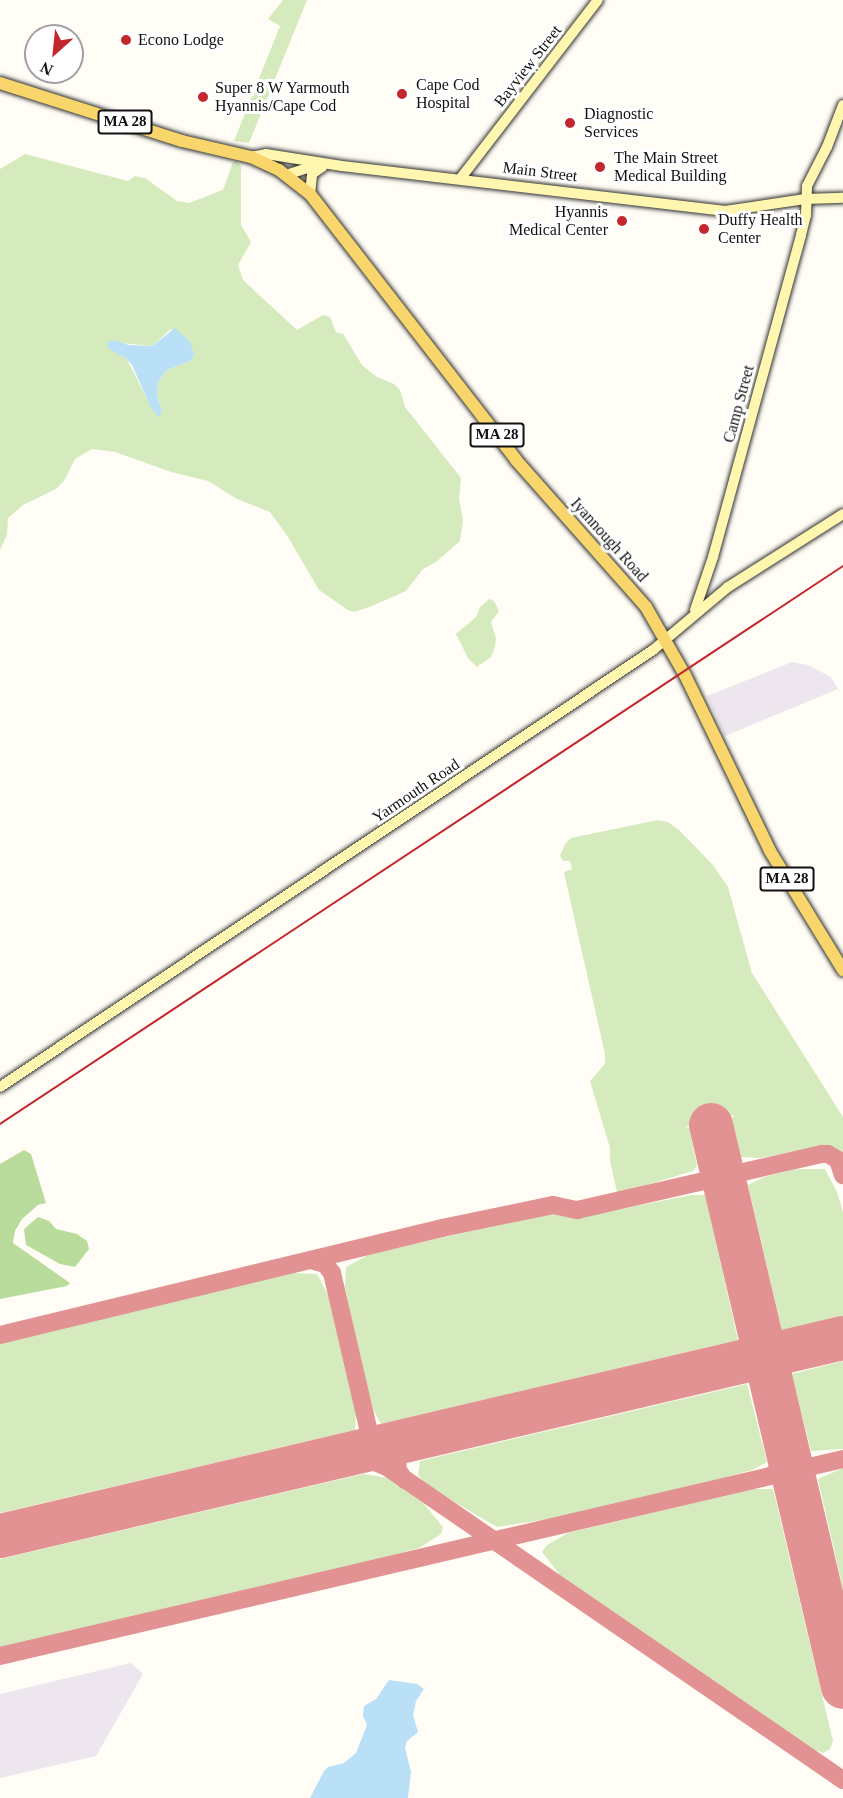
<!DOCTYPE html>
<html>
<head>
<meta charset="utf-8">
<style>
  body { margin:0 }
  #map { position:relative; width:843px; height:1798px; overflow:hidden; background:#fffdf5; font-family:"Times New Roman",serif }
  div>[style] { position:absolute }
  .industrial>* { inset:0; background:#eee6ef }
  .green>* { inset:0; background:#d5ebbd }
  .forest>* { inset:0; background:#b9dc9c }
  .water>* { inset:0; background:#b9e0f7 }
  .taxiway>* { height:18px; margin:-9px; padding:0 9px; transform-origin:9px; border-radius:9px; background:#e29292 }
  .runway>* { height:44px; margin:-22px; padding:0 22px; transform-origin:22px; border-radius:22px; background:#e29292 }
  .roads { filter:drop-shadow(0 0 2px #333) drop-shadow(0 0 2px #333) }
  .secondary>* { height:10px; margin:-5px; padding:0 5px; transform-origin:5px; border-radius:5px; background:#fff6b0 }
  .primary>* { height:12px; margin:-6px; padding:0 6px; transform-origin:6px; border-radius:6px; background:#f9d66b }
  .rail>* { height:2px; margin:-1px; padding:0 1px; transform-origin:1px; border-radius:1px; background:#c4262e }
  .dots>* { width:16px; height:16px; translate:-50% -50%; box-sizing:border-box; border:3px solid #fff; border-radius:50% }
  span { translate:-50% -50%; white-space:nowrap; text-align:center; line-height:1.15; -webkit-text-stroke:6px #fff; paint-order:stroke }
  .shield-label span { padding:2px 4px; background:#fff; border:2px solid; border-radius:4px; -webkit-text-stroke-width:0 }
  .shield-label { font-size:15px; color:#111; font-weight:700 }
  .poi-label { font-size:16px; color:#111 }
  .left { translate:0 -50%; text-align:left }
  .right { translate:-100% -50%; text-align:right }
  .street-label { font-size:16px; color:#111 }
  .north { position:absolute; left:24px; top:24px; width:60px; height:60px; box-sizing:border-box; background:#fff; border:2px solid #a0a0a0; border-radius:50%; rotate:207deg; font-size:16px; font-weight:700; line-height:24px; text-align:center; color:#111 }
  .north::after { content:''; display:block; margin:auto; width:21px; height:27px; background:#c4262e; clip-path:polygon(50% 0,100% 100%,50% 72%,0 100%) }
</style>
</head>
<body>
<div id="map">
  <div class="industrial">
    <i style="clip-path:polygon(792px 662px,808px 665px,831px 677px,838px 689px,725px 736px,707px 696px)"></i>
    <i style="clip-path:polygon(131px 1663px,143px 1674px,96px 1756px,0 1778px,0 1694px)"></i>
  </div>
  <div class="green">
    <i style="clip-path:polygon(283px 0,307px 0,249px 143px,234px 141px,280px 26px,268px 19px)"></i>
    <i style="clip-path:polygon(evenodd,25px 154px,128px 181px,135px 176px,145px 178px,177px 201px,189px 203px,223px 190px,233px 162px,237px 162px,241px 166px,241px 225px,251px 242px,238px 265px,243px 280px,297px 330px,323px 315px,330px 317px,336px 332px,343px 334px,362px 365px,377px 377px,394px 384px,400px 390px,405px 407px,461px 478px,459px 499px,463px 520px,460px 541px,436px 562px,423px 569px,406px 591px,367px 608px,354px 612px,348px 610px,319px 590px,288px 537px,270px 512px,237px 499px,208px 481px,171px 472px,115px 452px,92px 449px,75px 459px,64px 481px,56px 489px,23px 505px,8px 518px,7px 535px,0 550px,0 169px,25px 154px,171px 329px,192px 360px,167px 370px,158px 382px,157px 396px,161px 408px,147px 399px,127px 359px,109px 348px,121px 343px,152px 346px,171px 329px)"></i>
    <i style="clip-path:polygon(489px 599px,494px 601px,499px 611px,491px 622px,496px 638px,495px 647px,491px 657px,477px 667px,468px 658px,456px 634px,476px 617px,480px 607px)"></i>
    <i style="clip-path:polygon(658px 820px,668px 822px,679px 830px,713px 865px,728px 887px,752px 973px,843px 1117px,843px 1154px,832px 1147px,822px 1146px,761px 1158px,741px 1157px,732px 1118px,735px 1115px,725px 1117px,725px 1122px,697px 1128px,695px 1124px,685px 1127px,689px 1128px,697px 1165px,693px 1171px,620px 1193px,617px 1192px,610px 1161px,610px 1148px,590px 1081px,605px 1064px,605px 1054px,565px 877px,564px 872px,572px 869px,570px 861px,563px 861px,560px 856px,565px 844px,571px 838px)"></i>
    <i style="clip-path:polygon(797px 1169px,825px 1169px,837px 1192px,843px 1212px,843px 1316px,782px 1330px,748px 1185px,764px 1177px)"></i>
    <i style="clip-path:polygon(691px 1195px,705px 1195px,738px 1340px,381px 1424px,373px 1409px,358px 1351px,345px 1287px,346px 1267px,370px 1254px,542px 1215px,558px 1214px,577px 1218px)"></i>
    <i style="clip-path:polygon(294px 1273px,317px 1274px,328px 1295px,351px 1389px,356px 1413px,355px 1430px,0 1513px,0 1341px)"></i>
    <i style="clip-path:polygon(843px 1361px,843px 1449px,811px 1451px,792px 1374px)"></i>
    <i style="clip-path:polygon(747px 1384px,767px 1462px,752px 1470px,719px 1479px,561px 1517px,497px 1527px,427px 1486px,418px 1475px,420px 1461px)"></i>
    <i style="clip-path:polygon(843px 1468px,843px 1589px,818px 1479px)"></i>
    <i style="clip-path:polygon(363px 1474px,388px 1478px,423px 1503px,443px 1527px,441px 1534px,419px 1548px,358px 1565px,0 1649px,0 1559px)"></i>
    <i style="clip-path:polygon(752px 1489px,773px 1489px,833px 1741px,830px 1749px,823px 1753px,809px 1748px,600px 1604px,560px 1575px,542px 1552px,547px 1545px,568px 1533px)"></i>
  </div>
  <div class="forest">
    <i style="clip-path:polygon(24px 1150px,31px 1154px,46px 1203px,38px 1205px,22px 1219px,15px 1231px,13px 1243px,70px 1283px,67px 1286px,0 1299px,0 1164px)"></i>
    <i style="clip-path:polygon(38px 1217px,49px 1221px,56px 1229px,77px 1234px,87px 1241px,89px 1249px,75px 1267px,60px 1264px,26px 1245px,24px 1229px)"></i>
  </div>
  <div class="water">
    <i style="clip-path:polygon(175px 328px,190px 342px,194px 354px,192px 360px,167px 370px,158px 382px,157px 396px,162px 411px,159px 417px,151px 408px,132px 365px,127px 359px,108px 348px,108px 342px,113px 340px,129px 345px,152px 346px)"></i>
    <i style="clip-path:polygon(389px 1680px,417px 1684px,424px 1689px,416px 1701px,413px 1715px,418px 1732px,407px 1741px,405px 1748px,411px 1772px,408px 1798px,310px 1798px,324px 1771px,328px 1767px,344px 1763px,356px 1753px,367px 1725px,363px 1716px,364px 1706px,376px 1699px)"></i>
  </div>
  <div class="taxiway">
    <i style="left:314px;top:1261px;width:11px;rotate:15deg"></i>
    <i style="left:325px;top:1264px;width:11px;rotate:52deg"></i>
    <i style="left:332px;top:1273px;width:163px;rotate:76.9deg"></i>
    <i style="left:369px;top:1432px;width:12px;rotate:104deg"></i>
    <i style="left:366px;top:1444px;width:16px;rotate:145deg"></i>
    <i style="left:0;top:1335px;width:455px;rotate:-13.6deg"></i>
    <i style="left:442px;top:1228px;width:113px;rotate:-11.7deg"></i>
    <i style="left:553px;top:1205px;width:25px;rotate:12deg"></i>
    <i style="left:577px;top:1210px;width:251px;rotate:-12.9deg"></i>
    <i style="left:822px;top:1154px;width:6px"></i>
    <i style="left:828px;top:1154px;width:12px;rotate:31deg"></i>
    <i style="left:838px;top:1160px;width:16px;rotate:72deg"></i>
    <i style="left:369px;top:1432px;width:14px;rotate:45deg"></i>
    <i style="left:379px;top:1442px;width:12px;rotate:9deg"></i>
    <i style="left:338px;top:1457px;width:29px;rotate:4deg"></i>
    <i style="left:367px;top:1459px;width:22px;rotate:22deg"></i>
    <i style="left:387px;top:1467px;width:553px;rotate:34.47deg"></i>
    <i style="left:772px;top:1475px;width:16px;rotate:-35deg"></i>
    <i style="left:785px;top:1466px;width:15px;rotate:-82deg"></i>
    <i style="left:772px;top:1475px;width:14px;rotate:4deg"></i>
    <i style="left:786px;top:1476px;width:16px;rotate:52deg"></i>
    <i style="left:405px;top:1480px;width:11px;rotate:-128deg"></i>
    <i style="left:398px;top:1471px;width:11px;rotate:-95deg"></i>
    <i style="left:397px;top:1460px;width:12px;rotate:-70deg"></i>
    <i style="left:401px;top:1449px;width:16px;rotate:-40deg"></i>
    <i style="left:0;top:1656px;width:866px;rotate:-13.15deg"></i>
  </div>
  <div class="runway">
    <i style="left:711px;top:1125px;width:577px;rotate:76.78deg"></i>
    <i style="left:0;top:1536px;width:866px;rotate:-13.22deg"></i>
  </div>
  <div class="roads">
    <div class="secondary">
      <i style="left:251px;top:157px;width:15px;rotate:-11deg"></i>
      <i style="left:266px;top:154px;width:77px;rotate:9deg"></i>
      <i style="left:342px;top:166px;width:386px;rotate:6.7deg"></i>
      <i style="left:725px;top:211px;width:81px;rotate:-8.5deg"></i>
      <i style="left:805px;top:199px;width:38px;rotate:-2deg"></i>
      <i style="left:286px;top:175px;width:25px;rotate:-18deg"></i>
      <i style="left:310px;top:167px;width:12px"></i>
      <i style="left:460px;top:179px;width:226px;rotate:-52.4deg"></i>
      <i style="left:310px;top:194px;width:20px;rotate:-84deg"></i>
      <i style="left:312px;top:174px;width:12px;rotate:-35deg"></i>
      <i style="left:695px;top:610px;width:56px;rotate:-71.2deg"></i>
      <i style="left:713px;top:557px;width:334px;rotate:-74.7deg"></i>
      <i style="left:801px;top:235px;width:21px;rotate:-76deg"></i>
      <i style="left:806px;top:215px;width:29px;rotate:-88deg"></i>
      <i style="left:807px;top:186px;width:44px;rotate:-62.9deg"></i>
      <i style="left:827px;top:147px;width:45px;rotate:-69.1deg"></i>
      <i style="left:0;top:1087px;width:786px;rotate:-33.79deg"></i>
      <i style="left:653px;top:650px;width:98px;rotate:-40deg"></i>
      <i style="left:728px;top:587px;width:136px;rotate:-32.4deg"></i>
    </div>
    <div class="primary">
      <i style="left:0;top:83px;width:191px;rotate:17.7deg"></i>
      <i style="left:182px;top:141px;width:71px;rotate:13.1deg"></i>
      <i style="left:251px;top:157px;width:31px;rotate:25deg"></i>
      <i style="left:279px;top:170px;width:39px;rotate:38deg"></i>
      <i style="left:310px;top:194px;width:336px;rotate:52.2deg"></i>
      <i style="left:516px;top:460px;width:196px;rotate:48.5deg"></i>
      <i style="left:646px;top:607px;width:78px;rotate:60.2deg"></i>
      <i style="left:685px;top:675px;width:195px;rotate:64.2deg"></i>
      <i style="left:770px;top:851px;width:140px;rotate:58.5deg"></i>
    </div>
  </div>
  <div class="rail">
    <i style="left:0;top:1124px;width:1011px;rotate:-33.5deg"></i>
  </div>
  <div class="dots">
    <i style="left:126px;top:40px;background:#c4262e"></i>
    <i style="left:402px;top:94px;background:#c4262e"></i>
    <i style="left:203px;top:97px;background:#c4262e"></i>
    <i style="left:570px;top:123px;background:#c4262e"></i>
    <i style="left:600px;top:167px;background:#c4262e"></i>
    <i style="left:622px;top:221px;background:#c4262e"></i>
    <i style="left:704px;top:229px;background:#c4262e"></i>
  </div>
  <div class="shield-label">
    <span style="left:125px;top:122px">MA 28</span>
    <span style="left:497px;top:435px">MA 28</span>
    <span style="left:787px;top:879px">MA 28</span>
  </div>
  <div class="poi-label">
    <span class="left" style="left:138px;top:40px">Econo Lodge</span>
    <span class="left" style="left:416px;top:94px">Cape Cod<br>Hospital</span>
    <span class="left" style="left:215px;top:97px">Super 8 W Yarmouth<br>Hyannis/Cape Cod</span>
    <span class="left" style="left:584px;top:123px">Diagnostic<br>Services</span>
    <span class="left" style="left:614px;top:167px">The Main Street<br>Medical Building</span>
    <span class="right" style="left:608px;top:221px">Hyannis<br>Medical Center</span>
    <span class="left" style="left:718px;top:229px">Duffy Health<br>Center</span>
  </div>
  <div class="street-label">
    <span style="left:528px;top:66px;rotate:-52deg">Bayview Street</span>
    <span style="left:540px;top:172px;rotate:7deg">Main Street</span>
    <span style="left:739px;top:404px;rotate:-75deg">Camp Street</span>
    <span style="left:609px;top:540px;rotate:48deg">Iyannough Road</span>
    <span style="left:416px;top:791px;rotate:-34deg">Yarmouth Road</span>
  </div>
  <div class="north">N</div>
</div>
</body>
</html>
